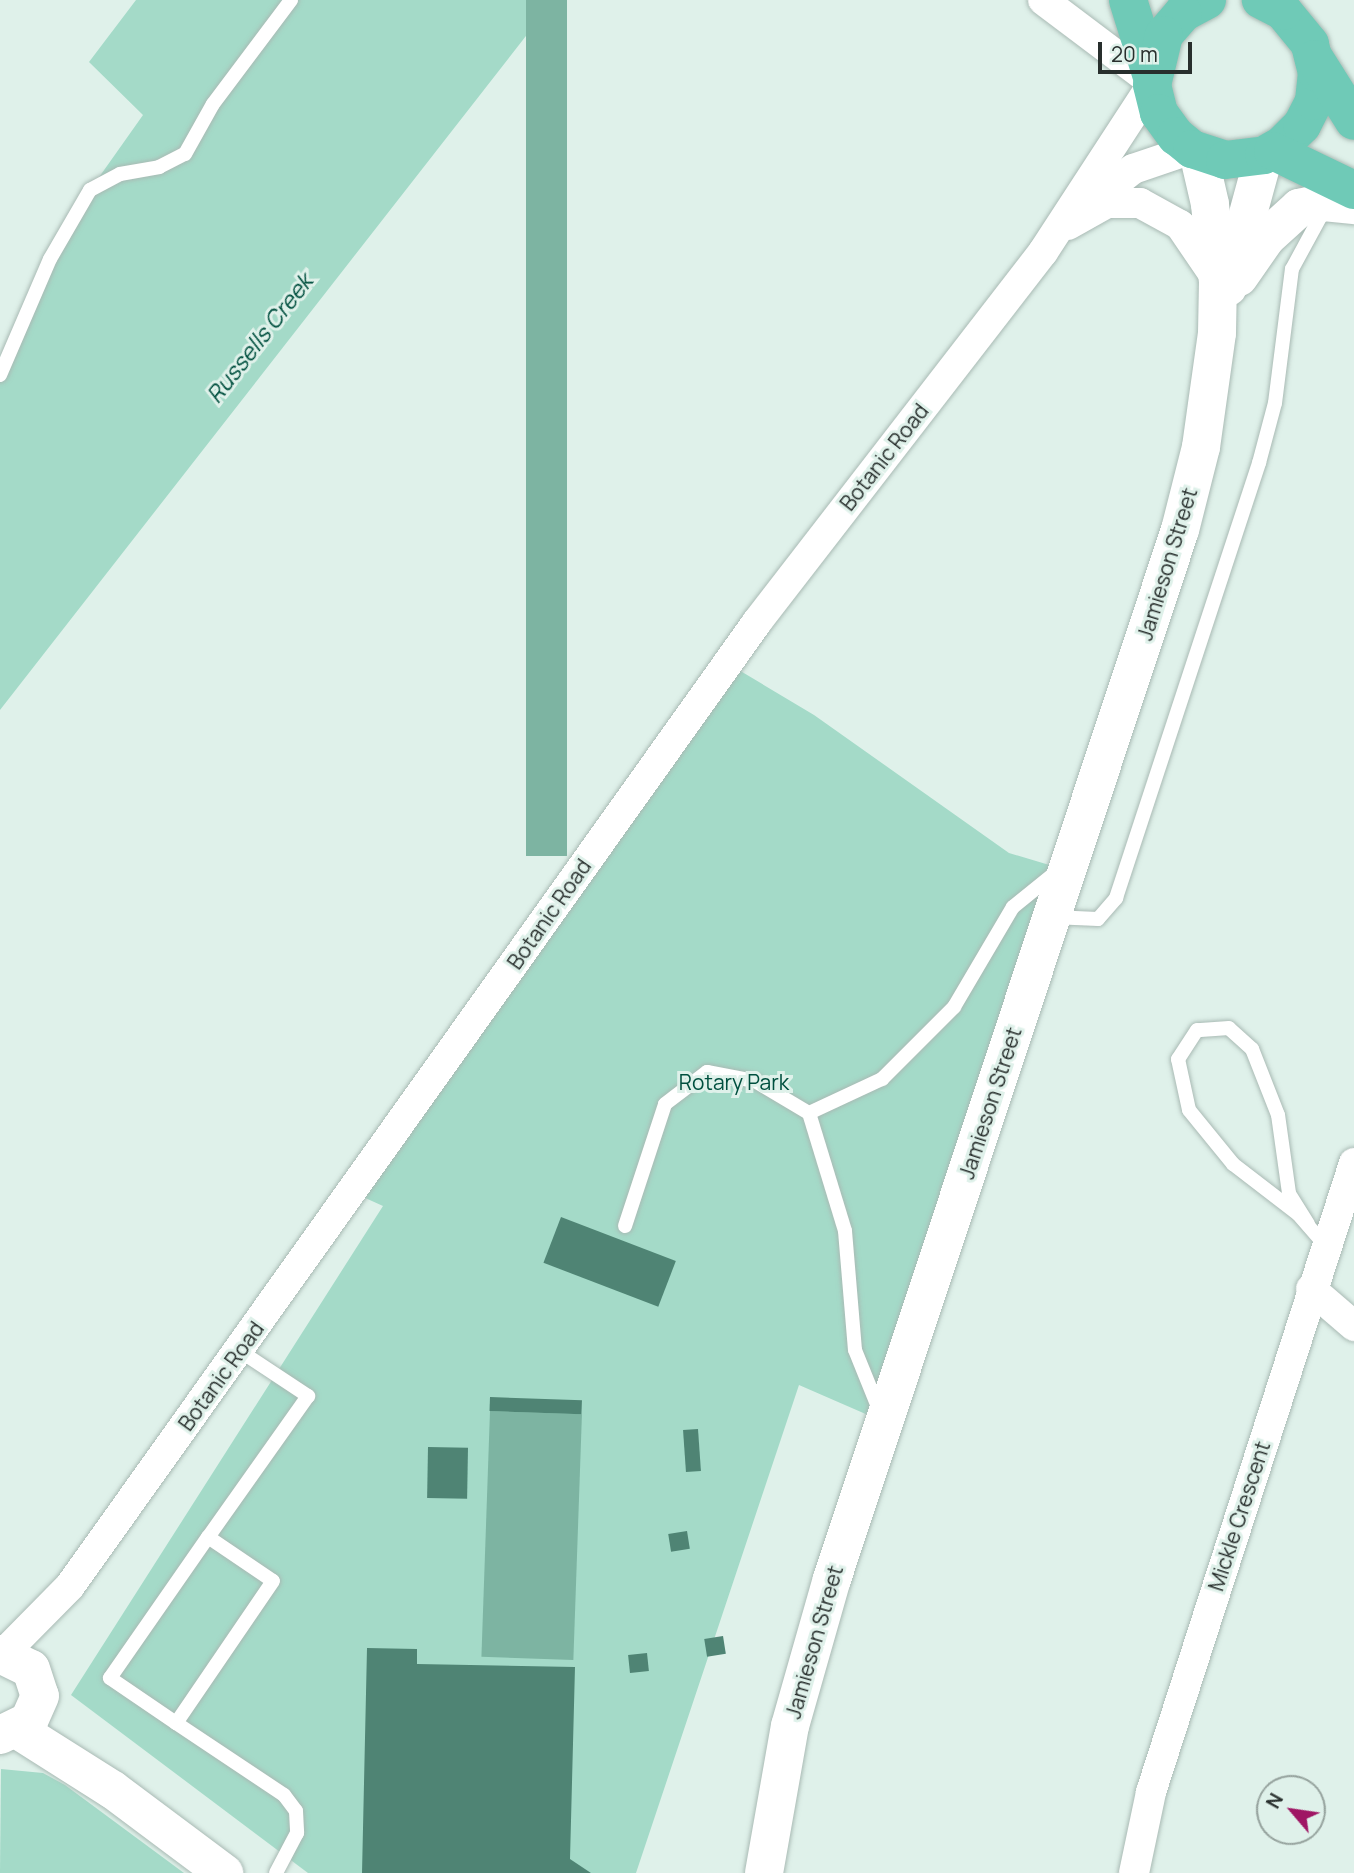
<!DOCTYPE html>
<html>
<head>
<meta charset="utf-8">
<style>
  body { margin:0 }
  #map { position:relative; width:1354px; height:1873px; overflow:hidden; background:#dff1ea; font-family:Manrope,sans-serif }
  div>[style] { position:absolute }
  .green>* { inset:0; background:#a4dac8 }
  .water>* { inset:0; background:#7db4a2; transform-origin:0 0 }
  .building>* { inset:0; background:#4f8474; transform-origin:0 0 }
  .roads { filter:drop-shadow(0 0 2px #a9bab4) drop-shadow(0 0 2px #a9bab4) }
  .lane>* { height:14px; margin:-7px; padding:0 7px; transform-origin:7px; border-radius:7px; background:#fff }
  .street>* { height:30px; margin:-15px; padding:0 15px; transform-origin:15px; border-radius:15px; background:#fff }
  .secondary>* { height:38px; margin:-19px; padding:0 19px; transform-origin:19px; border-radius:19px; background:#fff }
  .primary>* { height:38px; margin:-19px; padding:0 19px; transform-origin:19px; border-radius:19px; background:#6fcab7 }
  span { translate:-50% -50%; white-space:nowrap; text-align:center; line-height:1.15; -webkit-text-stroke:6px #dff1ea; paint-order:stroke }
  .street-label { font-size:21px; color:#282f2d }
  .park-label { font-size:21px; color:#00503f }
  .water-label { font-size:23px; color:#00503f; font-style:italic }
  .north { position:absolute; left:1256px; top:1775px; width:70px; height:70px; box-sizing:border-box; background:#dff1ea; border:2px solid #96a39e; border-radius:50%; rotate:299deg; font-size:19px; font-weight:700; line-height:28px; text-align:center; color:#282f2d }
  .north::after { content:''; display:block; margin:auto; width:24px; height:32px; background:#9f1664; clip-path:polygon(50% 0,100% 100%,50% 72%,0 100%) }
  .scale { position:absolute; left:1098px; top:42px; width:94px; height:32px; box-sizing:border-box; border:4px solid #282f2d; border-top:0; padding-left:9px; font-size:21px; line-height:24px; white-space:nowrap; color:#282f2d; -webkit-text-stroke:5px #dff1ea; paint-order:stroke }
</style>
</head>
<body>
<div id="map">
  <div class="green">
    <i style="clip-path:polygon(136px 0,554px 0,0 710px,0 375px,90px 190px,143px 115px,89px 62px)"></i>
    <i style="clip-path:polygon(727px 663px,814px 715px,1009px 853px,1066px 870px,884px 1422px,799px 1385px,636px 1873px,308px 1873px,71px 1695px,383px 1206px,352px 1192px)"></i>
    <i style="clip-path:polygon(1px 1769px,43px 1773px,65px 1785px,184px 1873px,0 1873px)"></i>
  </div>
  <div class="water">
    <i style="left:526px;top:0;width:41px;height:856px"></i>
    <i style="left:490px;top:1411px;width:92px;height:246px;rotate:2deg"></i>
  </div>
  <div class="building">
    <i style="left:561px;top:1217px;width:123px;height:49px;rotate:21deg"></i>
    <i style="left:490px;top:1397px;width:92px;height:14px;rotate:2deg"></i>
    <i style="left:698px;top:1429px;width:42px;height:15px;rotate:86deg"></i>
    <i style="left:428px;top:1447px;width:40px;height:51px;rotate:1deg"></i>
    <i style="left:687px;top:1531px;width:18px;height:19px;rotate:81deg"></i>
    <i style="left:723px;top:1636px;width:18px;height:19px;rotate:81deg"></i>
    <i style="clip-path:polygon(367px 1648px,417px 1649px,417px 1664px,575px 1667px,570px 1859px,591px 1873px,362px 1873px)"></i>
    <i style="left:647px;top:1653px;width:18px;height:19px;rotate:84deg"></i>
  </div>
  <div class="roads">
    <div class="lane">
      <i style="left:0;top:375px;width:126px;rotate:-66.7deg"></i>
      <i style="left:50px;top:259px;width:80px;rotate:-59.9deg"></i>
      <i style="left:90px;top:190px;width:34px;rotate:-28deg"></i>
      <i style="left:120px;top:174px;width:40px;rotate:-10deg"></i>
      <i style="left:159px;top:167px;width:29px;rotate:-27deg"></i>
      <i style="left:185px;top:154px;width:57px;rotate:-60.8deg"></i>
      <i style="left:213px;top:104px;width:130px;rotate:-53.1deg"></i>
      <i style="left:1052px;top:917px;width:46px;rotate:2.5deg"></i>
      <i style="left:1098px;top:919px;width:28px;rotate:-49deg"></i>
      <i style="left:1116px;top:898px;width:458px;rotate:-71.8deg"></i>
      <i style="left:1259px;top:463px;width:62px;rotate:-75.1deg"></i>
      <i style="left:1275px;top:403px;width:135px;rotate:-82.8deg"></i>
      <i style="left:1292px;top:269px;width:65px;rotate:-61.5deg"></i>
      <i style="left:809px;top:1113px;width:123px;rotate:73deg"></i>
      <i style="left:845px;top:1231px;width:119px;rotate:85.2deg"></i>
      <i style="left:855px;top:1350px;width:67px;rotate:68deg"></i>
      <i style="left:1308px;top:1224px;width:36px;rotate:-122deg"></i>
      <i style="left:1289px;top:1193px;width:79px;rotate:-98deg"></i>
      <i style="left:1278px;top:1115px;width:71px;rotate:-111.5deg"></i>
      <i style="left:1252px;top:1049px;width:31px;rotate:-138deg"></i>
      <i style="left:1229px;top:1028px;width:32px;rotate:176deg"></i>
      <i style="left:1197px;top:1030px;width:35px;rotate:123deg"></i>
      <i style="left:1178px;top:1059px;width:52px;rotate:77.8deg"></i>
      <i style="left:1189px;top:1110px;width:70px;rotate:50.8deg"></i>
      <i style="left:1233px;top:1164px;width:82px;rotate:37.6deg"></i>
      <i style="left:1298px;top:1214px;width:43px;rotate:48.8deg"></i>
      <i style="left:625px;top:1226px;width:128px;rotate:-71.8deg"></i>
      <i style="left:665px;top:1104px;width:53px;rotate:-37.3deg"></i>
      <i style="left:707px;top:1072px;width:49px;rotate:10.6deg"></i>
      <i style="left:755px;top:1081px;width:63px;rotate:30.7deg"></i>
      <i style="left:809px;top:1113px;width:81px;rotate:-25deg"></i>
      <i style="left:882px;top:1079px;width:102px;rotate:-45deg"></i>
      <i style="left:954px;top:1007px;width:116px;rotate:-59.5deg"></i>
      <i style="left:1013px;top:907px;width:55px;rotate:-39.1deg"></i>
      <i style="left:240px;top:1351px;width:82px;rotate:33.5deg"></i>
      <i style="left:308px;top:1396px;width:173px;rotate:125.3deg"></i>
      <i style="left:208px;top:1537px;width:78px;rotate:34.1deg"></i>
      <i style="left:273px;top:1581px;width:172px;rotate:124.3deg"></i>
      <i style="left:176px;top:1723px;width:130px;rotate:33.7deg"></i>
      <i style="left:284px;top:1795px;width:20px;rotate:53deg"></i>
      <i style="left:296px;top:1811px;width:22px;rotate:87deg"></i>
      <i style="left:297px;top:1833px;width:45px;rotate:117.7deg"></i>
      <i style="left:176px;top:1723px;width:80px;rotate:-145.7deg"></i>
      <i style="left:110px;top:1678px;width:172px;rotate:-55.2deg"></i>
    </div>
    <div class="street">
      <i style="left:1043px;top:0;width:136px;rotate:37deg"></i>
      <i style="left:1089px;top:204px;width:56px;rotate:-38.5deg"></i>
      <i style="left:1133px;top:169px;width:62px;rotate:-18.7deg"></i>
      <i style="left:1068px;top:225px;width:45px;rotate:-29.4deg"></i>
      <i style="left:1107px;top:203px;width:33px"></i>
      <i style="left:1140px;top:203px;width:46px;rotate:28.8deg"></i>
      <i style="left:1180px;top:225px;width:60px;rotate:55.8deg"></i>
      <i style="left:1311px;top:1289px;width:57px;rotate:40.7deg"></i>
      <i style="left:3px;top:1654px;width:95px;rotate:-45.4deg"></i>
      <i style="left:70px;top:1586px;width:1184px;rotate:-54.52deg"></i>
      <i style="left:757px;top:622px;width:468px;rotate:-52.3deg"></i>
      <i style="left:1043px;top:252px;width:199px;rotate:-56.9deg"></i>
      <i style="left:1134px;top:1873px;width:83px;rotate:-78.1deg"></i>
      <i style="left:1151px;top:1792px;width:661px;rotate:-72.11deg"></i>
    </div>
    <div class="secondary">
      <i style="left:1239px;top:277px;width:47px;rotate:-55.3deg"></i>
      <i style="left:1266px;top:238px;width:45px;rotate:-42.3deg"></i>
      <i style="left:1299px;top:208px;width:26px;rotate:-13deg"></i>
      <i style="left:1324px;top:202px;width:30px;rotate:6deg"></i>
      <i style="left:1228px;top:287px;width:137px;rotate:-74.7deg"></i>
      <i style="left:0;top:1654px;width:34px;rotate:26deg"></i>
      <i style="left:31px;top:1669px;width:28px;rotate:72deg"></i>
      <i style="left:40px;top:1696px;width:27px;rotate:114deg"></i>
      <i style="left:29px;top:1721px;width:32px;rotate:154deg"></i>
      <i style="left:18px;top:1730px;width:112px;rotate:32.3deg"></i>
      <i style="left:113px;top:1790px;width:139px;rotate:36.8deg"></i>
      <i style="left:764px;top:1873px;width:149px;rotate:-80deg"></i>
      <i style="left:790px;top:1726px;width:153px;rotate:-74.1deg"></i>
      <i style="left:832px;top:1579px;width:1105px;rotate:-71.65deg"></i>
      <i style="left:1180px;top:530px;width:86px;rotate:-75.8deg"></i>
      <i style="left:1201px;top:447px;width:115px;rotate:-82deg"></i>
      <i style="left:1217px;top:333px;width:51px;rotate:-88.9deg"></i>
      <i style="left:1218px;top:282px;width:78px;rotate:-95.9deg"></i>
      <i style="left:1210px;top:204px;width:53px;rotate:-103deg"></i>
    </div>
    <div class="primary">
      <i style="left:1128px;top:0;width:81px;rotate:72.7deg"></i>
      <i style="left:1207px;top:0;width:27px;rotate:152deg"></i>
      <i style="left:1183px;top:13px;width:29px;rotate:131deg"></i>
      <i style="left:1164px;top:35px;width:51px;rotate:103.5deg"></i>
      <i style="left:1152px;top:85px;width:29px;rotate:76deg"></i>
      <i style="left:1159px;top:113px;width:29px;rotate:54deg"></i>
      <i style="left:1176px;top:136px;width:21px;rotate:39deg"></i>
      <i style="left:1192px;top:149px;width:35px;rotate:18deg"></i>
      <i style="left:1225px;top:160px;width:39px;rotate:-7deg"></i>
      <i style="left:1264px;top:155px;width:21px;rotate:-29deg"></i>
      <i style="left:1282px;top:145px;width:28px;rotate:-45deg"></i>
      <i style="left:1302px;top:125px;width:27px;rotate:-63deg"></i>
      <i style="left:1314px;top:101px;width:28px;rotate:-84deg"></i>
      <i style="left:1317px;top:73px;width:30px;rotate:-104deg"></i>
      <i style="left:1310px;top:44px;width:43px;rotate:-129.3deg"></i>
      <i style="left:1283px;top:11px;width:25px;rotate:-153deg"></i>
      <i style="left:1315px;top:59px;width:73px;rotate:57.8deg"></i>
      <i style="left:1273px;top:151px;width:90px;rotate:25.7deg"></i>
    </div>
  </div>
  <div class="street-label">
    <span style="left:884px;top:457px;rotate:-52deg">Botanic Road</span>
    <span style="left:1167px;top:564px;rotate:-73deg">Jamieson Street</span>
    <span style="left:549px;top:914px;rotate:-55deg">Botanic Road</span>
    <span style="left:990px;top:1103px;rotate:-72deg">Jamieson Street</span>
    <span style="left:221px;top:1376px;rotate:-54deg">Botanic Road</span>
    <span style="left:1239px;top:1516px;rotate:-72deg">Mickle Crescent</span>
    <span style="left:814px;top:1642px;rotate:-74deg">Jamieson Street</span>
  </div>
  <div class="park-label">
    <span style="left:734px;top:1082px">Rotary Park</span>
  </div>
  <div class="water-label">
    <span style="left:259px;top:338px;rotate:-52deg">Russells Creek</span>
  </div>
  <div class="north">N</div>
  <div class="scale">20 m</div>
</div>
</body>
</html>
